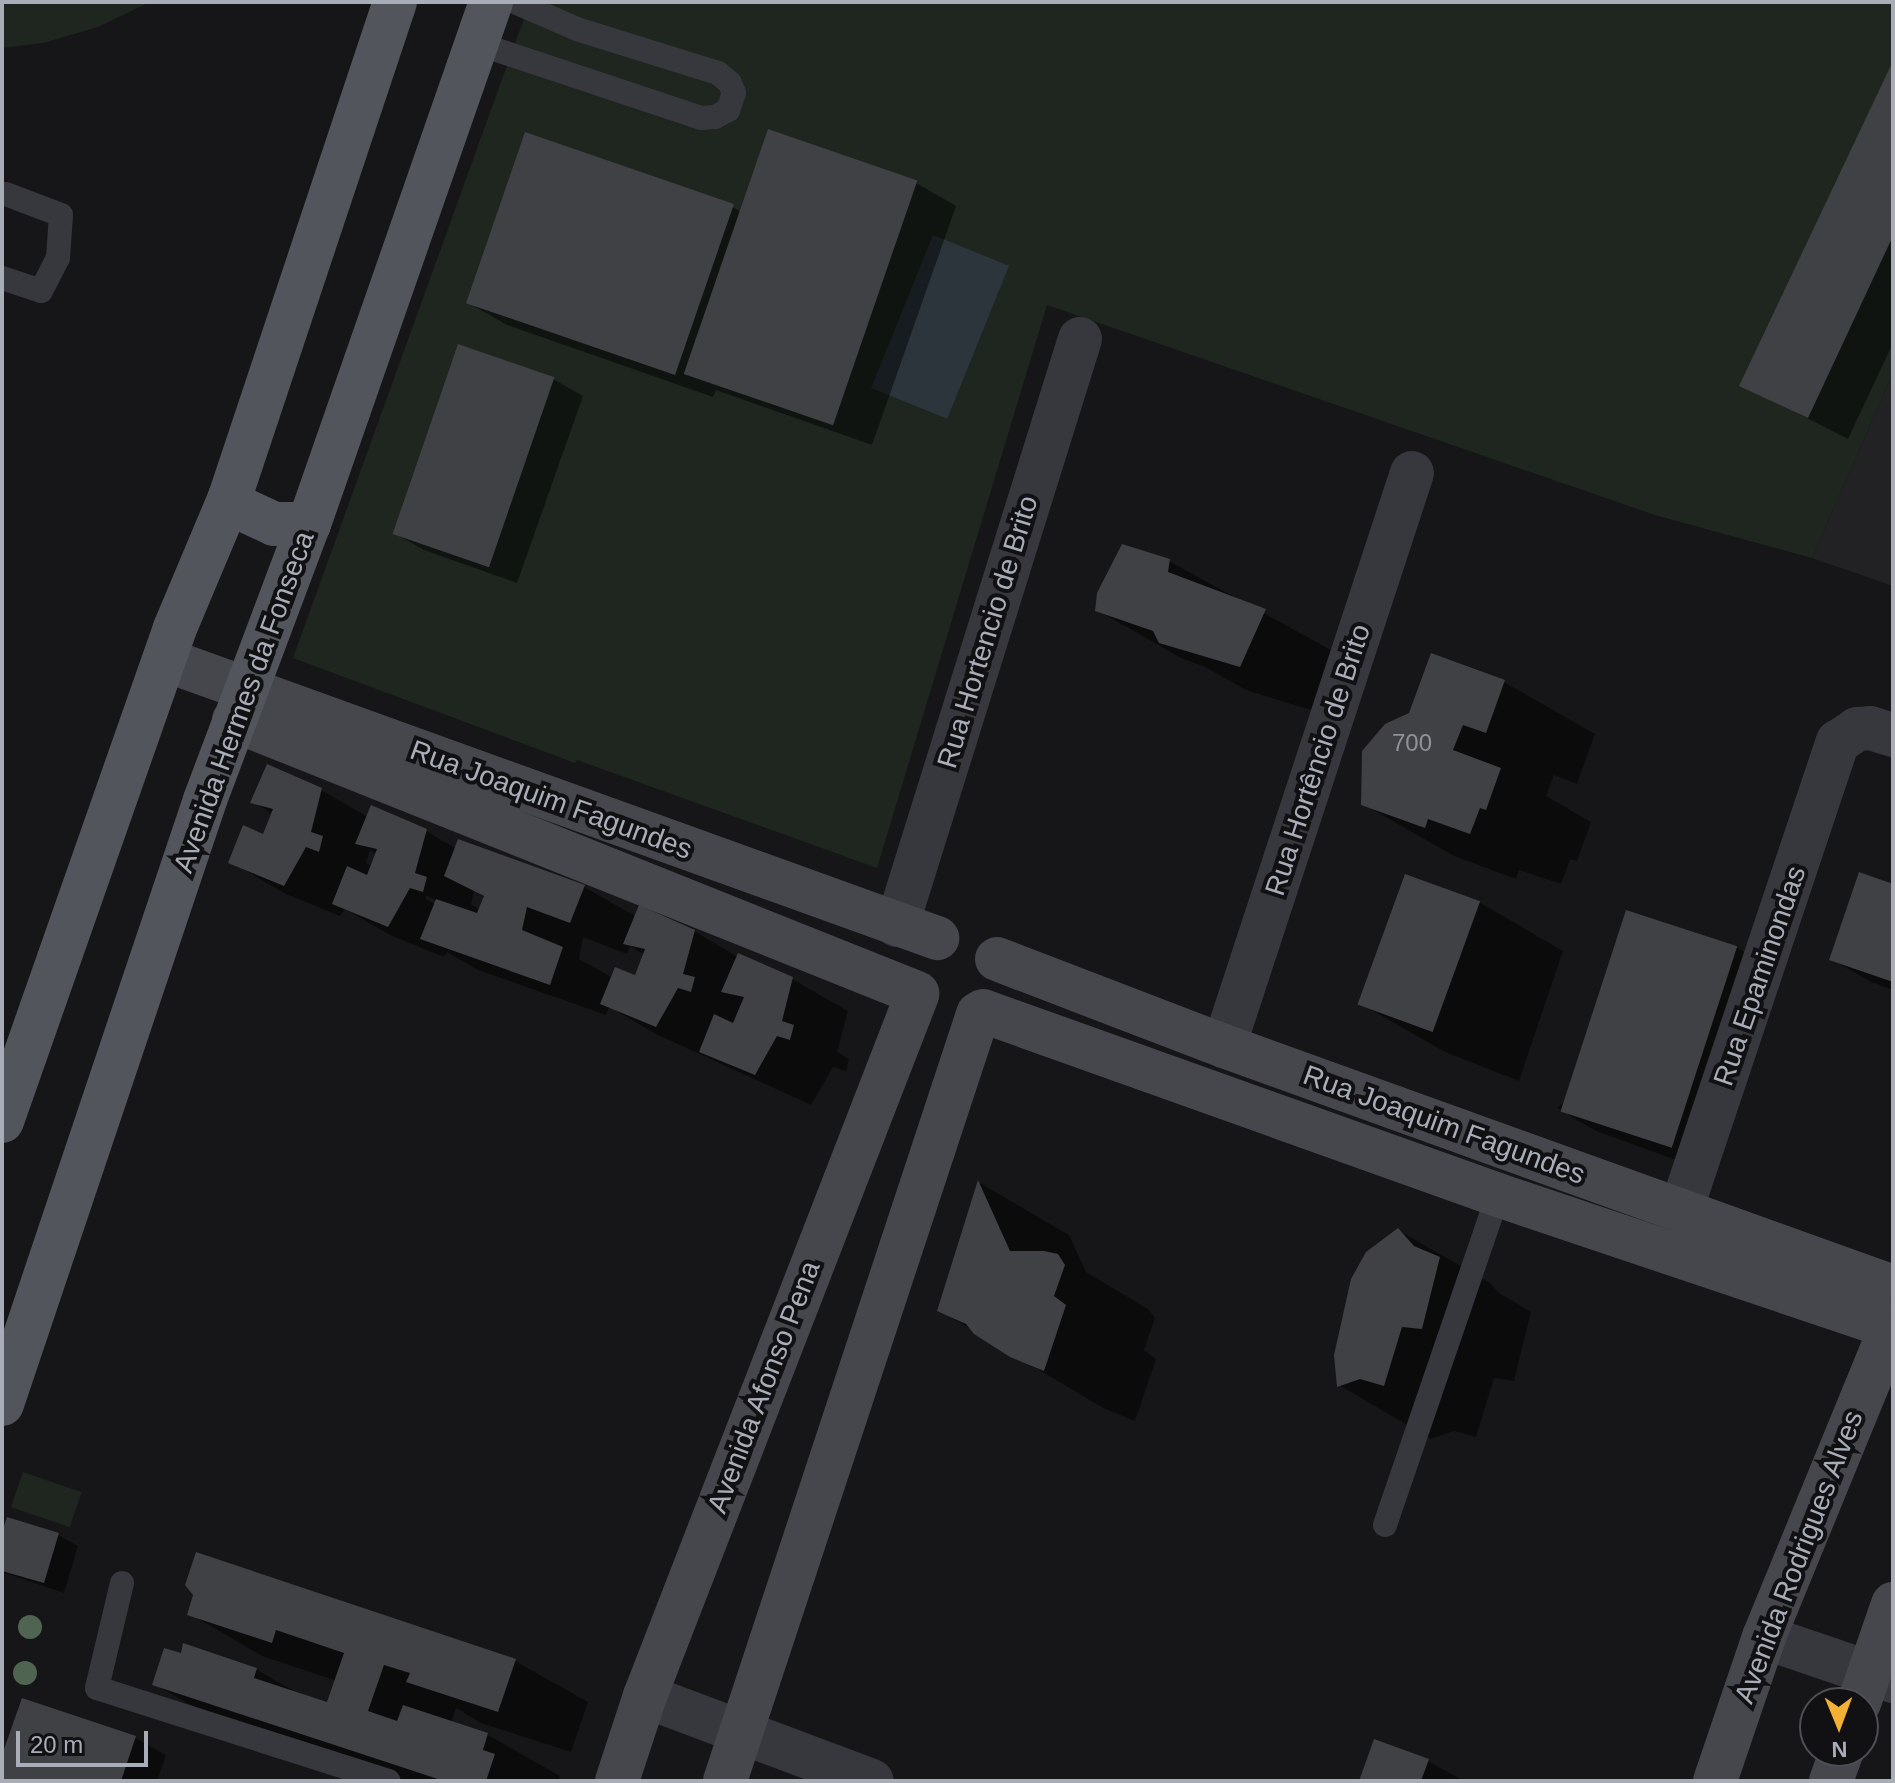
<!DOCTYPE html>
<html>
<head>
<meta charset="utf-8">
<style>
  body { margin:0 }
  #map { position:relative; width:1895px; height:1783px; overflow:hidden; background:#161618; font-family:Helvetica,sans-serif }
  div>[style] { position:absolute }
  .built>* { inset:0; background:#222225 }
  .green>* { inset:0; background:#1e261f; transform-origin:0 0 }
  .water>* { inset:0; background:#2c353c; transform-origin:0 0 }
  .shadow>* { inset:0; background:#0007 }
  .building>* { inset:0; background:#404145; transform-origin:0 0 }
  .service>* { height:24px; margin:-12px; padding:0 12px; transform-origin:12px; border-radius:12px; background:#37383d }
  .minor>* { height:44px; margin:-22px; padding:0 22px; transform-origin:22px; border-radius:22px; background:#37383d }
  .secondary>* { height:44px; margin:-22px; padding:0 22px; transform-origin:22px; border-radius:22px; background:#45474d }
  .primary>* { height:44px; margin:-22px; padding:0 22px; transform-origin:22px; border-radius:22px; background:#53555c }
  .trees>* { width:24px; height:24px; margin:-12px; border-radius:50%; background:#506452 }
  span { translate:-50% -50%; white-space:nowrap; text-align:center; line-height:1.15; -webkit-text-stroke:8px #111113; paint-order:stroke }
  .number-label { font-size:24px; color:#8e929b }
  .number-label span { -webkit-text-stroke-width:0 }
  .street-label { font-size:28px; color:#a8adb8 }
  .frame { position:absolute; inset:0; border:4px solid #a8adb8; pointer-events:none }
  .north { position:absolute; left:1799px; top:1687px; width:80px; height:80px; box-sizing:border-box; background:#111113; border:2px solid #4d4f55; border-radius:50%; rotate:179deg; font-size:22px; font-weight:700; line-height:32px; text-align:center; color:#a8adb8 }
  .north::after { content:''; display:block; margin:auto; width:28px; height:36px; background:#f2b134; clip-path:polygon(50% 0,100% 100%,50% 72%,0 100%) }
  .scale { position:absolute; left:16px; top:1731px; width:132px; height:36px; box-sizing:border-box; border:4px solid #a8adb8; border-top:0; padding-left:10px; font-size:24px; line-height:28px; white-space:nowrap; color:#a8adb8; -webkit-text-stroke:6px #111113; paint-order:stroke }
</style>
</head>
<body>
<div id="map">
  <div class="built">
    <i style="clip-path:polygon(1893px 373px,1893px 586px,1812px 558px)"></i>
  </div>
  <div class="green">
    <i style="clip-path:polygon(2px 2px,150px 2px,98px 27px,43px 43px,2px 48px)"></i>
    <i style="clip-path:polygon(530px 2px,1893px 2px,1893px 373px,1812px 558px,1655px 515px,1047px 305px,877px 868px,577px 760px,575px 763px,293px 658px)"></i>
    <i style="left:23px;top:1472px;width:62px;height:37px;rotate:19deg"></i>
  </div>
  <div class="water">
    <i style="left:933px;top:235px;width:82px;height:165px;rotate:22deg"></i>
  </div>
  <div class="shadow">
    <i style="clip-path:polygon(1893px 66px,1893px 343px,1848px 439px,1742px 385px)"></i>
    <i style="clip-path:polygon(769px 132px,916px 183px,956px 206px,872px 445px,716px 390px,713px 397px,507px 325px,467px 302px,733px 207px,741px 212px)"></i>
    <i style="clip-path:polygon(553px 379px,583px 396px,517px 583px,424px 550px,394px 533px)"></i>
    <i style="clip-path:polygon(1169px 561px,1349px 660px,1324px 714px,1246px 690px,1205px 667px,1181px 658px,1097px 610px)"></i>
    <i style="clip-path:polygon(1504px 682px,1595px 734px,1577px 784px,1554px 775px,1546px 796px,1591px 822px,1577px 861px,1570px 859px,1561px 884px,1519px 870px,1516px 879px,1454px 856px,1363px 804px)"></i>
    <i style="clip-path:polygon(evenodd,321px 790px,368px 817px,426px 831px,457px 849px,584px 887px,637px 917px,694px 931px,738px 957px,792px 979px,848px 1011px,837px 1052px,849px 1059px,846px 1071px,833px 1067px,811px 1105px,658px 1035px,609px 1007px,606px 1015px,478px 970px,447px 952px,444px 957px,390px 935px,345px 909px,340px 916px,286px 894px,231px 862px,264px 836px,273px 814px,253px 802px,321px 790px,370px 850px,377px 855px,372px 866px,366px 863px,370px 850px,321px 790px,474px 891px,485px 898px,480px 910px,471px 904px,474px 891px,321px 790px,426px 895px,444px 905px,442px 909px,426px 899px,426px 895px,321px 790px,583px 937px,627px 954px,630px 946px,645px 955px,636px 978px,613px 978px,579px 959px,583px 937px)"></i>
    <i style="clip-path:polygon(1893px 886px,1893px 990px,1871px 982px,1831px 959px)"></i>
    <i style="clip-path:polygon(1479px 902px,1563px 951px,1519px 1081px,1445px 1052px,1361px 1004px)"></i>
    <i style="clip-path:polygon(1736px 947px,1776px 970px,1715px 1174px,1596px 1131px,1557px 1108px)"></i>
    <i style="clip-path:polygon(980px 1183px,1069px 1235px,1086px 1272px,1148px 1309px,1155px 1318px,1144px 1350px,1156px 1359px,1135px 1421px,1103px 1408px,939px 1310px)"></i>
    <i style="clip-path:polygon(1398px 1230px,1490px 1283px,1499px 1293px,1531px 1312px,1514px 1381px,1494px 1378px,1476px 1437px,1454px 1431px,1431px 1439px,1339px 1385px)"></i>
    <i style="clip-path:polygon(58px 1535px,78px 1546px,64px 1593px,2px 1572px,2px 1539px)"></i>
    <i style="clip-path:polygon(190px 1614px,515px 1661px,588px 1702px,571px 1752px,481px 1723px,456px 1708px,451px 1723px,488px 1735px,560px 1776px,558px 1781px,394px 1781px,227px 1726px,154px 1684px,182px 1656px,185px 1645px,257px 1670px,303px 1696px,329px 1705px,337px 1681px,262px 1656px)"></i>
    <i style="clip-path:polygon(135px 1738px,166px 1755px,157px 1781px,2px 1781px,2px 1762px)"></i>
    <i style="clip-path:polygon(1428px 1761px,1464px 1781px,1361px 1781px)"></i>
  </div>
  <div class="building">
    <i style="clip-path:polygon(1893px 61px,1893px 236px,1808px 418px,1739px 386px)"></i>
    <i style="left:768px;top:129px;width:158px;height:259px;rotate:19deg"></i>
    <i style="left:525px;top:132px;width:221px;height:181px;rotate:19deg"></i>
    <i style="left:458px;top:344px;width:102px;height:201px;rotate:19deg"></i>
    <i style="clip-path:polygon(1122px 544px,1170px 559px,1168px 572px,1266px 609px,1240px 667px,1159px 643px,1153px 631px,1095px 611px,1097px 593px)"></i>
    <i style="clip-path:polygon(1431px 653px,1505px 680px,1486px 733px,1463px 725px,1453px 750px,1501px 768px,1486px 810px,1480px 808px,1470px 834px,1428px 819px,1425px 828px,1361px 805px,1362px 751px,1385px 724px,1409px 713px)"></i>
    <i style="clip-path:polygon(267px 764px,322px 788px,311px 832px,323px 836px,319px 852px,306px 847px,284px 886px,228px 863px,243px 825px,263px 834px,273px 809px,250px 803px)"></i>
    <i style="clip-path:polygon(371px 805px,427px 829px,415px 873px,427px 877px,423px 892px,410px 888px,388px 927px,332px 904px,347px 866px,367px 875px,377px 849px,355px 844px)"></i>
    <i style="clip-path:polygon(458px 839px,585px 885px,570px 923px,527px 907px,522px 930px,563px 947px,550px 985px,420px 939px,436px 899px,477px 913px,484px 896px,444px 876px)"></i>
    <i style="clip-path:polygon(1859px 872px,1893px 884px,1893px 982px,1829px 960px)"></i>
    <i style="left:1405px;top:874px;width:80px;height:139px;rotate:20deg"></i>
    <i style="clip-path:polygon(639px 905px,695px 930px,683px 974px,695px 977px,691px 992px,678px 988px,656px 1027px,600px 1004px,615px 967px,635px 975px,645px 949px,623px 944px)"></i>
    <i style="left:1626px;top:910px;width:117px;height:212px;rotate:18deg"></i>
    <i style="clip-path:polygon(738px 953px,793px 977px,782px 1021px,794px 1025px,790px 1040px,777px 1036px,755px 1075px,699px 1052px,714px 1014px,733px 1023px,744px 997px,721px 992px)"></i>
    <i style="clip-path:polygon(978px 1180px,1010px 1251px,1044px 1251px,1058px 1254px,1065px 1265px,1054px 1296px,1066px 1305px,1044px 1371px,1010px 1357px,974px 1334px,966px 1324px,937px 1311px)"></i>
    <i style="clip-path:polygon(1398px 1228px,1414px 1246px,1440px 1257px,1422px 1329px,1402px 1327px,1384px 1386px,1360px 1379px,1337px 1387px,1334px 1355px,1351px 1279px,1366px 1252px)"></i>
    <i style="clip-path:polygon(7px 1517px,59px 1533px,44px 1583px,2px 1571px,2px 1532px)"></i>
    <i style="clip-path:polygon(196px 1552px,516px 1659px,498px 1712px,406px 1682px,410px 1673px,384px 1665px,368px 1711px,397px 1721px,403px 1705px,488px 1733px,483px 1750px,495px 1754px,486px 1781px,444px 1781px,152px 1685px,164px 1648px,181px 1653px,183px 1643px,257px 1668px,254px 1678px,327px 1702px,344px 1653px,276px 1630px,272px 1643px,187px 1615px,193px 1595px,185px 1585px)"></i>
    <i style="clip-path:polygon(22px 1698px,136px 1736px,121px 1781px,2px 1781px,2px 1755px)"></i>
    <i style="clip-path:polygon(1374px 1739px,1429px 1759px,1421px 1781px,1359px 1781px)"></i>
  </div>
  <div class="service">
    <i style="left:476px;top:43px;width:237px;rotate:18.4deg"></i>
    <i style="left:701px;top:118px;width:14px;rotate:-4deg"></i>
    <i style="left:715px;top:117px;width:15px;rotate:-28deg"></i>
    <i style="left:728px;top:110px;width:18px;rotate:-71deg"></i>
    <i style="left:734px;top:93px;width:11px;rotate:-112deg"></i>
    <i style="left:730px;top:83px;width:16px;rotate:-140deg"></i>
    <i style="left:718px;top:73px;width:148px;rotate:-162.7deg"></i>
    <i style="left:577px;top:29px;width:68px;rotate:-156.5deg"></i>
    <i style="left:2px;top:278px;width:41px;rotate:18.4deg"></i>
    <i style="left:41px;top:291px;width:37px;rotate:-63deg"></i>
    <i style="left:58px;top:258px;width:43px;rotate:-86deg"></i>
    <i style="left:61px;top:215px;width:59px;rotate:-159.1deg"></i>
    <i style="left:1385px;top:1525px;width:349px;rotate:-71.1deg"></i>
    <i style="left:122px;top:1583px;width:108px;rotate:103.4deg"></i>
    <i style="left:97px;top:1688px;width:306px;rotate:17.7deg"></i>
  </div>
  <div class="minor">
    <i style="left:897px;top:925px;width:614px;rotate:-72.66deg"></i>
    <i style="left:1224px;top:1046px;width:603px;rotate:-71.84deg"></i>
    <i style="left:1681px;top:1210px;width:494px;rotate:-71.5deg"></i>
    <i style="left:1838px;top:742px;width:23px;rotate:-34deg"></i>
    <i style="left:1857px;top:729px;width:13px;rotate:-4deg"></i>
    <i style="left:1870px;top:728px;width:24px;rotate:17deg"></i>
    <i style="left:1764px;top:1637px;width:136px;rotate:18.8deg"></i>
    <i style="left:645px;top:1696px;width:242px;rotate:20.5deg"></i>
  </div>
  <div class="secondary">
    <i style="left:166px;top:660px;width:820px;rotate:19.83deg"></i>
    <i style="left:234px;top:720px;width:736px;rotate:21.79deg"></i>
    <i style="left:997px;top:959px;width:243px;rotate:21deg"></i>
    <i style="left:1224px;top:1046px;width:711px;rotate:19.81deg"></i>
    <i style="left:983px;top:1011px;width:547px;rotate:19.66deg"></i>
    <i style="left:1498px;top:1195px;width:405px;rotate:18.6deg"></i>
    <i style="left:1859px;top:1703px;width:105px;rotate:-71deg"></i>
    <i style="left:617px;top:1781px;width:89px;rotate:-71.8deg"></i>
    <i style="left:645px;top:1696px;width:752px;rotate:-68.79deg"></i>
    <i style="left:725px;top:1781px;width:808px;rotate:-71.74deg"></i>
    <i style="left:1715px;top:1781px;width:152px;rotate:-71.2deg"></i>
    <i style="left:1764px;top:1637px;width:326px;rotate:-67.7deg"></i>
    <i style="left:1831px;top:1781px;width:32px;rotate:-70deg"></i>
  </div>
  <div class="primary">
    <i style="left:230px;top:497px;width:17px;rotate:45deg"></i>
    <i style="left:242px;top:509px;width:35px;rotate:25deg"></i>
    <i style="left:274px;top:524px;width:35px"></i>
    <i style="left:2px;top:1121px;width:522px;rotate:-70.66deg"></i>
    <i style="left:175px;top:628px;width:142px;rotate:-67.2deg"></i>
    <i style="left:230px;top:497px;width:522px;rotate:-71.57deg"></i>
    <i style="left:2px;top:1404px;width:637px;rotate:-71.42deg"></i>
    <i style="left:205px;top:800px;width:295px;rotate:-69.4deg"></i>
    <i style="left:309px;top:524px;width:553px;rotate:-70.78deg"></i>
  </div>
  <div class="trees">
    <i style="left:30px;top:1627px"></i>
    <i style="left:25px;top:1673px"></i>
  </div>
  <div class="number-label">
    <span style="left:1412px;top:743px">700</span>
  </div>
  <div class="street-label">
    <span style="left:988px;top:632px;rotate:-73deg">Rua Hortencio de Brito</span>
    <span style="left:244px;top:702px;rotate:-70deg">Avenida Hermes da Fonseca</span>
    <span style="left:1318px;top:760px;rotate:-72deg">Rua Hortêncio de Brito</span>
    <span style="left:551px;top:800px;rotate:20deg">Rua Joaquim Fagundes</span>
    <span style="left:1760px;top:976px;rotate:-71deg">Rua Epaminondas</span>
    <span style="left:1444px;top:1125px;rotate:20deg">Rua Joaquim Fagundes</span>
    <span style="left:764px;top:1387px;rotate:-69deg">Avenida Afonso Pena</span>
    <span style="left:1799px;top:1557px;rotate:-69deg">Avenida Rodrigues Alves</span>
  </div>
  <div class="frame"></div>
  <div class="north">N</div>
  <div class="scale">20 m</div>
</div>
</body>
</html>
